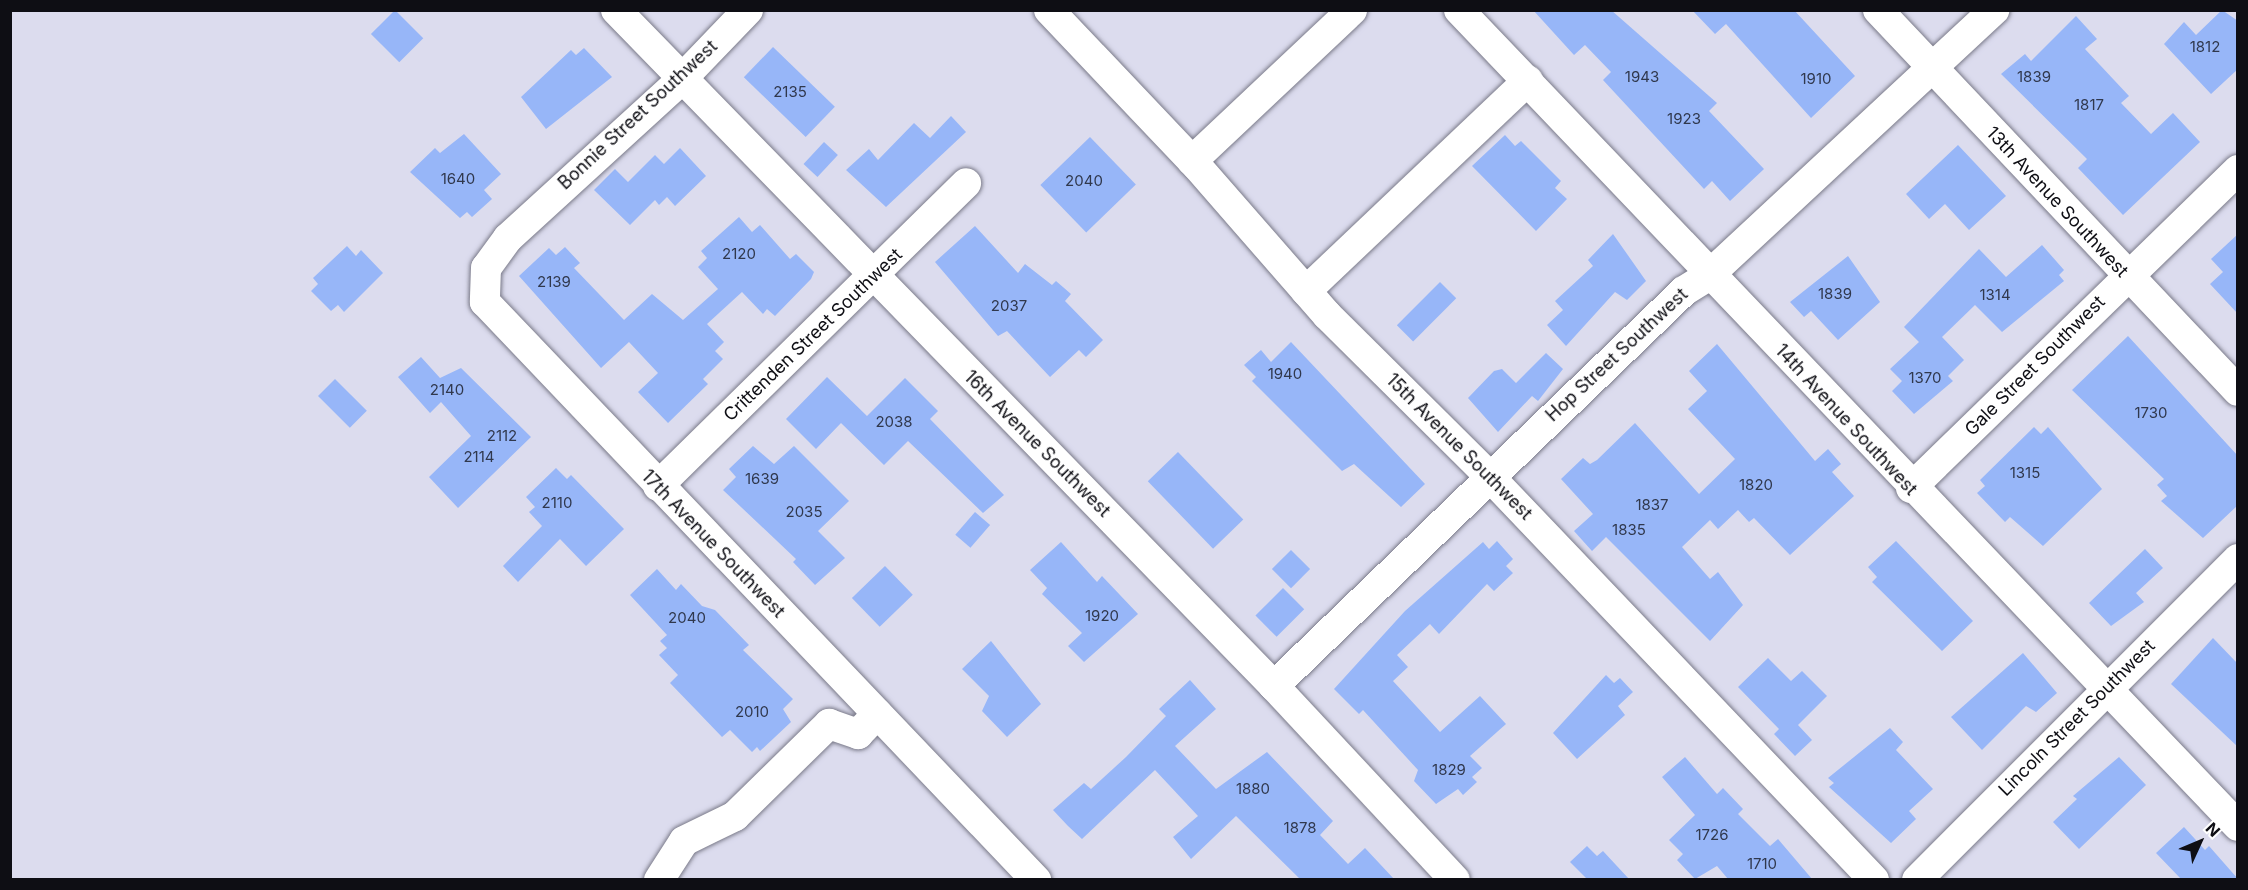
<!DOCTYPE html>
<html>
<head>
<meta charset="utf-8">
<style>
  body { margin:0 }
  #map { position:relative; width:2248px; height:890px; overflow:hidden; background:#dcdcee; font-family:Inter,sans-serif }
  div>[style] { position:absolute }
  .building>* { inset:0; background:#97b6f8; transform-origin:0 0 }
  .roads { filter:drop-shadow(0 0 2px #7a7a89) drop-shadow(0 0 2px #7a7a89) }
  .minor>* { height:30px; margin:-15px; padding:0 15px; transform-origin:15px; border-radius:15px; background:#fff }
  span { translate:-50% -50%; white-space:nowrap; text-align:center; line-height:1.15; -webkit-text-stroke:4.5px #fff; paint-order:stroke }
  .number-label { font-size:15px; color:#30384d }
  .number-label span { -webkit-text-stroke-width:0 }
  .street-label { font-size:18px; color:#0e0e14 }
  .frame { position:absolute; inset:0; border:12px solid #0e0e14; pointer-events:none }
  .north { position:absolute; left:2170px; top:812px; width:60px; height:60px; -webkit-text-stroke:4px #fff; paint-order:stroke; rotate:46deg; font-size:16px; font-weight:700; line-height:24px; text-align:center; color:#0e0e14 }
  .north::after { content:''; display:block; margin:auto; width:21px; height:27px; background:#0e0e14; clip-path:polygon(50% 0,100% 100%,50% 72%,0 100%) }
</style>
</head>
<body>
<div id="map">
  <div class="building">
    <i style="left:395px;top:10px;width:40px;height:34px;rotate:45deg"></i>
    <i style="clip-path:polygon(1533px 10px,1611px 10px,1717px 103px,1709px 111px,1764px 169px,1730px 201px,1712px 181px,1704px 189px,1603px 80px,1611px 72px,1585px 45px,1574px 55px)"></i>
    <i style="clip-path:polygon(1692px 10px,1794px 10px,1855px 76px,1811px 118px,1726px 24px,1715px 34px)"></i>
    <i style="clip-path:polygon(2222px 10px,2238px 21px,2238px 69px,2211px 94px,2164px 44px,2184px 22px,2196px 35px)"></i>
    <i style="clip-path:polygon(2076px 16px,2097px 39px,2085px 49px,2129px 96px,2121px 103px,2151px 134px,2173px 113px,2200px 142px,2123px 215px,2078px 168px,2087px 159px,2001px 74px,2025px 54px,2031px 61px)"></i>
    <i style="left:773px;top:47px;width:86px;height:42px;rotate:44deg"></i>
    <i style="clip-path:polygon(584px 48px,612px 77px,546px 129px,521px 97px,571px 50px,576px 55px)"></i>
    <i style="clip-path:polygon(951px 116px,966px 132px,886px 207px,846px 170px,869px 149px,878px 160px,914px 123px,930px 138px)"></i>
    <i style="clip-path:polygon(464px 134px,501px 174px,484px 190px,492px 199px,472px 217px,467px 212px,460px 218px,410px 172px,435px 148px,440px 153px)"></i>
    <i style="clip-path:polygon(1505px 135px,1515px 146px,1521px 141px,1561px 181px,1555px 188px,1567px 199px,1536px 231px,1472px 166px)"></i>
    <i style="left:1090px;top:137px;width:66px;height:69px;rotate:46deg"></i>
    <i style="left:824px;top:142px;width:19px;height:30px;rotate:43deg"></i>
    <i style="clip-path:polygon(1958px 145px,2006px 196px,1969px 230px,1945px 204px,1929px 219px,1906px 194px)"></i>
    <i style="clip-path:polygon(680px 148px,706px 176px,675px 206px,667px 197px,659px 205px,655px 200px,630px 225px,594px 190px,615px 169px,628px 182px,655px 155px,664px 164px)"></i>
    <i style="clip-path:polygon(739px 217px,752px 232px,760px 225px,790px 259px,796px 254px,814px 272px,811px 279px,775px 316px,767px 309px,763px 314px,742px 292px,707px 324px,724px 342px,715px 351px,723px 359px,703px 379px,708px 384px,668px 423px,638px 392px,658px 373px,629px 342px,601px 368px,519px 276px,549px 248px,556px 255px,565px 247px,580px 263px,574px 268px,624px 320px,652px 294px,683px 320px,718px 289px,698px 267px,707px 258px,701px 251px)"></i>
    <i style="clip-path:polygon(975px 226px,1018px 273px,1025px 264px,1052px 285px,1056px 281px,1071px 294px,1065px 301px,1103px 340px,1086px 357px,1079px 350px,1050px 377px,1007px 331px,998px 336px,935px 262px)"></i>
    <i style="clip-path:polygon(1613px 234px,1646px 281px,1627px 300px,1615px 292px,1566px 346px,1547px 325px,1563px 310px,1555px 301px,1593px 266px,1588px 260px)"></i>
    <i style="clip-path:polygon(2238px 234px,2238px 314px,2210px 284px,2223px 272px,2211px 259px)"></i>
    <i style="clip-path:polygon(2042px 245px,2064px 270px,2059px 275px,2064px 281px,2002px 332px,1975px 305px,1942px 337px,1964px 360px,1948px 376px,1953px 381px,1914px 414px,1892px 391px,1902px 381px,1890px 369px,1919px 342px,1904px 327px,1979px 249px,2006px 277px)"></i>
    <i style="clip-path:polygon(347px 246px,356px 256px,361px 250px,383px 273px,344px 312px,338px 305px,331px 311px,311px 291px,318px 284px,313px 278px)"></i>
    <i style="clip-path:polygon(1848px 256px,1880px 302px,1838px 340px,1811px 311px,1804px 317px,1790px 302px)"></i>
    <i style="left:1440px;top:282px;width:23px;height:61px;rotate:45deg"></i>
    <i style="clip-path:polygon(2128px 336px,2238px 456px,2238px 505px,2203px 538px,2161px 501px,2167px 496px,2157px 485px,2164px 479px,2072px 390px)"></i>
    <i style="clip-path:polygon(1291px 342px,1425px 484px,1401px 507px,1354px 464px,1342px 471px,1252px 381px,1256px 377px,1244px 365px,1261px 350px,1271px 362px)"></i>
    <i style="clip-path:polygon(1717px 344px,1815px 461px,1828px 449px,1841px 464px,1832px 472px,1854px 496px,1790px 555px,1754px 518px,1749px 522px,1738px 510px,1718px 529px,1710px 520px,1682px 547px,1710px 579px,1718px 572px,1743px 605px,1710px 641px,1606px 537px,1592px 551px,1574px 531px,1593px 514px,1561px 479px,1583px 458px,1590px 464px,1597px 460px,1635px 423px,1699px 494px,1735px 459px,1688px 409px,1707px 391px,1689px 371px)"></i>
    <i style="clip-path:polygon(1546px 353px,1563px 369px,1538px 401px,1532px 396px,1498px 432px,1468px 398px,1494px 371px,1502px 369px,1516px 383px)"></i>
    <i style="clip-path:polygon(421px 357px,440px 378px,461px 368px,531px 437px,458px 508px,429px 477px,471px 436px,441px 402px,430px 413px,398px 377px)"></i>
    <i style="clip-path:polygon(827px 377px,867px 416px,905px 378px,938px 411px,930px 419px,1004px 495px,983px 513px,908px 441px,884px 465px,841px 423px,816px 449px,786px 419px)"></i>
    <i style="left:335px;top:379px;width:45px;height:24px;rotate:45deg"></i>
    <i style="clip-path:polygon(2034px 427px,2041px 434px,2048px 427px,2102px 489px,2043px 546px,2010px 517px,2005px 522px,1977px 493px,1985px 486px,1980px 480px)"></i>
    <i style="clip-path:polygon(753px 446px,774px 464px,794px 446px,849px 501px,818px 531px,845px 558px,815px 585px,793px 562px,796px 559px,723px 490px,736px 477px,729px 469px)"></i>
    <i style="left:1178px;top:452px;width:94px;height:42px;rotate:46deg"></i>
    <i style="clip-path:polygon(556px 468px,567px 479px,571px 475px,624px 529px,586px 566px,560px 539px,518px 582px,503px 566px,542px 526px,529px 512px,535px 507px,526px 497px)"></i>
    <i style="left:975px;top:512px;width:20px;height:30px;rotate:41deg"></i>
    <i style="clip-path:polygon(1497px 541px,1513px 559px,1506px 566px,1513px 573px,1494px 591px,1487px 584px,1439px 634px,1430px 624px,1397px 655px,1408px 667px,1393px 681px,1440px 732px,1480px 696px,1506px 724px,1470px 756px,1482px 768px,1472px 777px,1477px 782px,1463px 795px,1458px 789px,1436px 804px,1414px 781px,1418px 770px,1363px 710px,1359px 714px,1334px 689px,1405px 611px,1483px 542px,1489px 549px)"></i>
    <i style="clip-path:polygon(1896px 541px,1973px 621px,1942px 651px,1872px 582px,1877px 577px,1868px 567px)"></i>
    <i style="clip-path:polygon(1061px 542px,1097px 582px,1102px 576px,1138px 614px,1084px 662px,1068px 646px,1082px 633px,1042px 594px,1047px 588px,1030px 570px)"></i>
    <i style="clip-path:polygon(2145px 549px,2163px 568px,2136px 593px,2144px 602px,2111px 626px,2089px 603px)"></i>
    <i style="left:1291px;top:550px;width:27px;height:27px;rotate:45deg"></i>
    <i style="left:885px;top:566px;width:40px;height:46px;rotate:46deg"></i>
    <i style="clip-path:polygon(657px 569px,676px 590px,681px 584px,702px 606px,715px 610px,749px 645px,743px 650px,793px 699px,783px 709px,791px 722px,760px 751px,757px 747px,752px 752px,730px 730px,722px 737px,670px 683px,678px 675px,659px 655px,667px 648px,660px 641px,667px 635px,630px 595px)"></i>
    <i style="left:1283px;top:588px;width:30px;height:39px;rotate:45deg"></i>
    <i style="clip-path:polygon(2213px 638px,2238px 664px,2238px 747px,2171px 684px)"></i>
    <i style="clip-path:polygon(991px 641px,1041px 704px,1007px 737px,982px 711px,989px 696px,962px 669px)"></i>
    <i style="clip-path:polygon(2023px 653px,2057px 693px,2036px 712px,2026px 706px,1982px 750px,1951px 717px)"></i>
    <i style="clip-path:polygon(1768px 658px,1791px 681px,1802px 671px,1827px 696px,1798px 725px,1812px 740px,1795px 756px,1774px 734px,1779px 729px,1738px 687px)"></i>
    <i style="clip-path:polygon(1606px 675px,1614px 683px,1620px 678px,1633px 692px,1618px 706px,1625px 715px,1577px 759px,1553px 733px)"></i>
    <i style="clip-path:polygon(1190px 680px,1216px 709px,1175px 746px,1216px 789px,1267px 752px,1333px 821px,1320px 835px,1348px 864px,1365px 848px,1394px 879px,1300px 879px,1236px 816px,1191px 859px,1173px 837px,1198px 816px,1155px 770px,1082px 839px,1068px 826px,1053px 810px,1084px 783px,1091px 789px,1126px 757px,1166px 716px,1159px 709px)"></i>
    <i style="clip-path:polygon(1890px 728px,1903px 742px,1896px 750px,1933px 789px,1909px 811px,1916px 819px,1891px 843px,1829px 787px,1834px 783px,1828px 778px)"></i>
    <i style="clip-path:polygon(1685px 757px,1717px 794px,1723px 788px,1743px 809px,1738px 814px,1770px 846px,1778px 839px,1812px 879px,1728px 879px,1717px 866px,1695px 879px,1677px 860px,1683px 854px,1669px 840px,1695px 815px,1662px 777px)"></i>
    <i style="clip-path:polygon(2119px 757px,2146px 785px,2079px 849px,2053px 822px,2077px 799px,2073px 796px)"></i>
    <i style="clip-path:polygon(2184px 827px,2205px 850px,2209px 846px,2238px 879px,2181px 879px,2156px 853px)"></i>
    <i style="clip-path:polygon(1587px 846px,1597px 856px,1603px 851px,1629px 879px,1587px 879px,1570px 862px)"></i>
  </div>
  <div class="roads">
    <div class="minor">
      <i style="left:616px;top:10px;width:943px;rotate:45.77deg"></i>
      <i style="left:1274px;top:686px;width:265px;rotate:47deg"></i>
      <i style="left:748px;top:10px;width:98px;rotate:133.8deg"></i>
      <i style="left:680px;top:81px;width:233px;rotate:137.6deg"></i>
      <i style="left:508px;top:238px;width:37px;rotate:126deg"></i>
      <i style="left:486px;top:268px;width:34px;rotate:92deg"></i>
      <i style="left:485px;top:302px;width:799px;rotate:46.37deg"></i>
      <i style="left:1049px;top:10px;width:215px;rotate:46.5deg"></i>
      <i style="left:1197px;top:166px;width:198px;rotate:48.9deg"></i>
      <i style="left:1327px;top:315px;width:228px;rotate:44.8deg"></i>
      <i style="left:1489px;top:476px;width:558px;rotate:46.38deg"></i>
      <i style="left:1459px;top:10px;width:1128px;rotate:46.33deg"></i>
      <i style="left:1878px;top:10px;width:524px;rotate:46.62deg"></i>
      <i style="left:1192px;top:161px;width:220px;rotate:-43.3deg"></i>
      <i style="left:1306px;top:291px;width:306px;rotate:-43.5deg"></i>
      <i style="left:658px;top:486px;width:432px;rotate:-44.5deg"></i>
      <i style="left:1911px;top:488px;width:456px;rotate:-44.2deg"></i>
      <i style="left:1274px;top:686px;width:569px;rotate:-43.93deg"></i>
      <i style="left:1684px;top:291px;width:28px;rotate:-32deg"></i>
      <i style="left:1708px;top:276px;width:391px;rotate:-42.9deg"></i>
      <i style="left:659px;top:880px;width:46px;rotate:-57.3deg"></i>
      <i style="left:684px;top:841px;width:57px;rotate:-26.1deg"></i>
      <i style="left:735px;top:816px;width:132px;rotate:-44.4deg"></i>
      <i style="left:829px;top:724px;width:31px;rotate:19deg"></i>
      <i style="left:858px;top:734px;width:28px;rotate:-46deg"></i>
      <i style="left:1917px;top:880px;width:454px;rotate:-45deg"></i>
    </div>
  </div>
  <div class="number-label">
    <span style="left:2205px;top:47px">1812</span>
    <span style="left:1642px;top:77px">1943</span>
    <span style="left:2034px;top:77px">1839</span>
    <span style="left:1816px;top:79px">1910</span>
    <span style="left:790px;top:92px">2135</span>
    <span style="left:2089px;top:105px">1817</span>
    <span style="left:1684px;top:119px">1923</span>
    <span style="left:458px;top:179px">1640</span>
    <span style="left:1084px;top:181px">2040</span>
    <span style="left:739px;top:254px">2120</span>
    <span style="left:554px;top:282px">2139</span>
    <span style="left:1835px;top:294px">1839</span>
    <span style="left:1995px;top:295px">1314</span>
    <span style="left:1009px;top:306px">2037</span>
    <span style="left:1285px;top:374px">1940</span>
    <span style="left:1925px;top:378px">1370</span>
    <span style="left:447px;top:390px">2140</span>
    <span style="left:2151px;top:413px">1730</span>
    <span style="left:894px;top:422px">2038</span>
    <span style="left:502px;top:436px">2112</span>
    <span style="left:479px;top:457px">2114</span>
    <span style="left:2025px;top:473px">1315</span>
    <span style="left:762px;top:479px">1639</span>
    <span style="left:1756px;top:485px">1820</span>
    <span style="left:557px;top:503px">2110</span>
    <span style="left:1652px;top:505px">1837</span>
    <span style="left:804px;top:512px">2035</span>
    <span style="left:1629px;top:530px">1835</span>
    <span style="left:1102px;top:616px">1920</span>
    <span style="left:687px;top:618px">2040</span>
    <span style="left:752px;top:712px">2010</span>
    <span style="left:1449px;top:770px">1829</span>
    <span style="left:1253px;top:789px">1880</span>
    <span style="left:1300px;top:828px">1878</span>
    <span style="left:1712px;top:835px">1726</span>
    <span style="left:1762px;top:864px">1710</span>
  </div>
  <div class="street-label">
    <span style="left:638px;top:115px;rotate:-43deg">Bonnie Street Southwest</span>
    <span style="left:2057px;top:202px;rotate:47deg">13th Avenue Southwest</span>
    <span style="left:813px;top:335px;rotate:-44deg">Crittenden Street Southwest</span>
    <span style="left:1617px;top:355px;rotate:-43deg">Hop Street Southwest</span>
    <span style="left:2035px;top:366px;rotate:-45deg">Gale Street Southwest</span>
    <span style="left:1846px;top:420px;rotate:47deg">14th Avenue Southwest</span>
    <span style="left:1037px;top:444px;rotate:45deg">16th Avenue Southwest</span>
    <span style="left:1459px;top:447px;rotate:45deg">15th Avenue Southwest</span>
    <span style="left:713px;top:544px;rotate:46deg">17th Avenue Southwest</span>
    <span style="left:2077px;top:718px;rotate:-45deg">Lincoln Street Southwest</span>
  </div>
  <div class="frame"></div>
  <div class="north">N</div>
</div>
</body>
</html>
